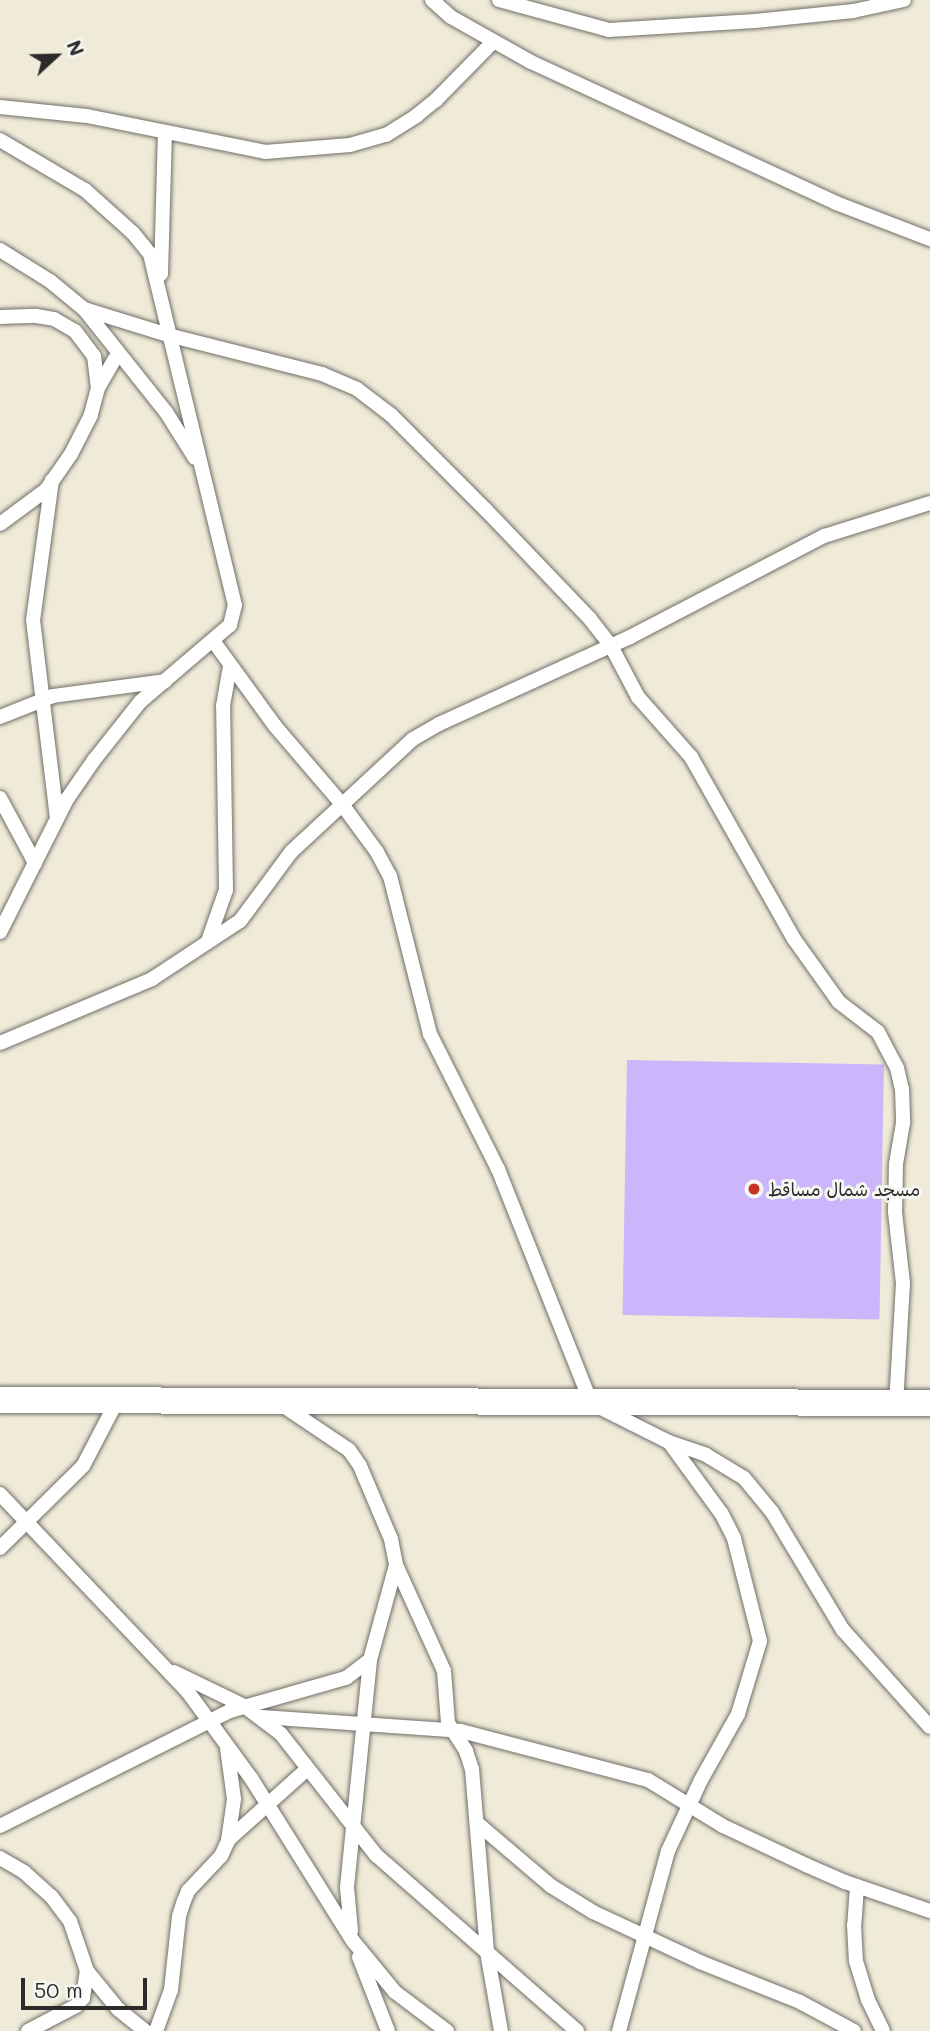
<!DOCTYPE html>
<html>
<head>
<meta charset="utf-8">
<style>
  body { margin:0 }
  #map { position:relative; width:930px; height:2031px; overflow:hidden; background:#f0ebd8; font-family:Mali,"Playpen Sans Arabic",sans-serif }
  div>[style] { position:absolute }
  .building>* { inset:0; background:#ccb5fa; transform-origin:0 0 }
  .roads { filter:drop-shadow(0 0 2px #706e68) drop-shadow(0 0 2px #706e68) }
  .street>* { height:14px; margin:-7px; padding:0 7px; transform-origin:7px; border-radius:7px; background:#fff }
  .highway>* { height:26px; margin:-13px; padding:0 13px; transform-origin:13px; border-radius:13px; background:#fff }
  .dots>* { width:19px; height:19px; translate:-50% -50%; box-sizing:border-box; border:4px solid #f6f6f2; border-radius:50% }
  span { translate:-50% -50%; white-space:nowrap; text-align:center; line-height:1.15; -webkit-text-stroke:6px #f6f6f2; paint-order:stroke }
  .poi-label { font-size:18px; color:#2b2b2b }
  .left { translate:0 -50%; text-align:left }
  .north { position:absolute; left:21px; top:21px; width:70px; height:70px; -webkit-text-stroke:5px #f6f6f2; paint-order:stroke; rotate:68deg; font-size:19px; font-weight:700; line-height:28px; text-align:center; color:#2b2b2b }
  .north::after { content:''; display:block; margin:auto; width:24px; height:32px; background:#2b2b2b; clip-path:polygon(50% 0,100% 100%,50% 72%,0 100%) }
  .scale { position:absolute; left:21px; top:1978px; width:126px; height:32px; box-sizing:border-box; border:4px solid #2b2b2b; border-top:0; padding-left:9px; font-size:21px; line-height:24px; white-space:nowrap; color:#2b2b2b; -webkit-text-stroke:5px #f6f6f2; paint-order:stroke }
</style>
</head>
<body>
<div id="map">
  <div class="building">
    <i style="left:627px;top:1060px;width:257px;height:255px;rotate:1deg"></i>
  </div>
  <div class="roads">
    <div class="street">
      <i style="left:432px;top:0;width:25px;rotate:42deg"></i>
      <i style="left:451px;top:17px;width:92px;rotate:29.4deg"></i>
      <i style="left:531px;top:62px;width:336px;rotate:24.8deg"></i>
      <i style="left:836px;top:203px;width:101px;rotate:21deg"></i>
      <i style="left:499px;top:0;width:114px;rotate:15.3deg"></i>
      <i style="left:609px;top:30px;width:146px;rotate:-3.5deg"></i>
      <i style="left:755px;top:21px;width:99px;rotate:-5.8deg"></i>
      <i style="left:853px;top:11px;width:52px;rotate:-12.2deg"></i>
      <i style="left:0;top:107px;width:87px;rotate:5.9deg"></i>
      <i style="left:87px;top:116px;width:182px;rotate:11.4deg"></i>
      <i style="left:265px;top:152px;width:85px;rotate:-4.7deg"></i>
      <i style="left:350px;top:145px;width:37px;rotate:-16deg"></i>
      <i style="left:386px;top:135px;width:36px;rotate:-32deg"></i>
      <i style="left:416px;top:116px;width:26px;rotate:-39deg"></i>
      <i style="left:436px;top:100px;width:80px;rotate:-45.5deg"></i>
      <i style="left:0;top:140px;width:99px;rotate:30.5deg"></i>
      <i style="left:85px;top:190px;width:64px;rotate:41.9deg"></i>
      <i style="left:133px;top:233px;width:27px;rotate:51deg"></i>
      <i style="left:150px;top:254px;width:361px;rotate:76.4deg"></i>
      <i style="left:235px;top:605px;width:21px;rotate:104deg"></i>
      <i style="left:230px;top:625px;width:118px;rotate:139.5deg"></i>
      <i style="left:140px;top:702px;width:74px;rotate:128.4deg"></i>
      <i style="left:94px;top:760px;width:47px;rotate:124.7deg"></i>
      <i style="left:67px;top:799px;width:149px;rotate:116.7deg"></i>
      <i style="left:0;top:250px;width:59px;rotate:31.8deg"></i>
      <i style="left:50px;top:281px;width:44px;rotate:39.5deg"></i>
      <i style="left:84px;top:309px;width:132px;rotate:51.5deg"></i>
      <i style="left:166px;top:412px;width:54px;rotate:57.8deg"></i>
      <i style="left:161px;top:274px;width:142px;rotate:-88.4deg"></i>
      <i style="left:84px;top:309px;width:88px;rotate:17.2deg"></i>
      <i style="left:168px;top:335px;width:159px;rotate:14.2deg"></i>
      <i style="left:322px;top:374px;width:38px;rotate:23deg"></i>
      <i style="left:357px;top:389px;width:43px;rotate:37.4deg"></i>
      <i style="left:391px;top:415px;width:134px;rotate:45deg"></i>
      <i style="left:486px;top:510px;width:151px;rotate:46.3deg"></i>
      <i style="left:590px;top:619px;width:34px;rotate:52deg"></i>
      <i style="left:611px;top:646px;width:58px;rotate:62.1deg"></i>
      <i style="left:638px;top:697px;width:80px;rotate:48.5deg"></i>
      <i style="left:691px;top:757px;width:209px;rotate:60.5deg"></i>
      <i style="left:794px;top:939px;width:77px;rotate:54.5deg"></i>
      <i style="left:839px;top:1002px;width:49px;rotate:37.6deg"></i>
      <i style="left:878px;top:1032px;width:41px;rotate:62.2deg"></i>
      <i style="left:897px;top:1068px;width:22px;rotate:77deg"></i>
      <i style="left:902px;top:1089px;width:34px;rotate:88deg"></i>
      <i style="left:903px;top:1123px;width:42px;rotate:99.7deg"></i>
      <i style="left:896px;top:1164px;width:48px;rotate:91.2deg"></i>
      <i style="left:895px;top:1212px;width:71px;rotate:83.6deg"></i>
      <i style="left:903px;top:1283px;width:120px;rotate:93.3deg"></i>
      <i style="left:0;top:317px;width:36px;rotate:-2deg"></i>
      <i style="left:36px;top:316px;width:18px;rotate:9deg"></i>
      <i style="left:54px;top:319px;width:24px;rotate:30deg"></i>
      <i style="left:75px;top:331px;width:31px;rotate:53deg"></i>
      <i style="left:94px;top:356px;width:32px;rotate:83deg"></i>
      <i style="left:98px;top:388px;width:28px;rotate:105deg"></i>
      <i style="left:91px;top:415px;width:44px;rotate:117.1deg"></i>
      <i style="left:71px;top:454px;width:44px;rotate:124.8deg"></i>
      <i style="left:46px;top:490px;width:57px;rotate:143.5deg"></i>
      <i style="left:98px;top:388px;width:34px;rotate:-60deg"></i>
      <i style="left:52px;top:480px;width:141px;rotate:97.7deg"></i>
      <i style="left:33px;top:620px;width:199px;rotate:83.1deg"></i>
      <i style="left:214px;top:642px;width:104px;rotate:54deg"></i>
      <i style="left:275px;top:726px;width:101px;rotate:49.4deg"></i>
      <i style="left:341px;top:803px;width:61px;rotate:53.7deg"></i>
      <i style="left:377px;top:852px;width:27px;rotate:62deg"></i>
      <i style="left:390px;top:876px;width:163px;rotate:75.8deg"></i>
      <i style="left:430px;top:1034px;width:151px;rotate:63.3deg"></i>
      <i style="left:498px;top:1169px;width:252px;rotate:68.3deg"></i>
      <i style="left:591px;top:1403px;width:87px;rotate:26.6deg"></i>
      <i style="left:669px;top:1442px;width:39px;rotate:19deg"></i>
      <i style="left:706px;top:1455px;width:44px;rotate:31.2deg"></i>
      <i style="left:744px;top:1478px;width:44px;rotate:50.5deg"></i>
      <i style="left:772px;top:1512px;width:138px;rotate:59deg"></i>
      <i style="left:843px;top:1630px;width:130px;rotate:48.1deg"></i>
      <i style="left:0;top:717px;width:57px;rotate:-21.6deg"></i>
      <i style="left:53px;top:696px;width:113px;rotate:-7.6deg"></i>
      <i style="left:0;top:798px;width:74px;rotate:61.7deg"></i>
      <i style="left:208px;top:941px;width:54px;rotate:-70.6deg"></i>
      <i style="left:226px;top:890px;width:184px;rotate:-90.9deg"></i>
      <i style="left:223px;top:706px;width:41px;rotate:-80.1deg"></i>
      <i style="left:0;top:1043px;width:165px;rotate:-22.8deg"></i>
      <i style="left:152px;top:979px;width:105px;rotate:-33.4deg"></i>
      <i style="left:240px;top:921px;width:86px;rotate:-53.5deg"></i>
      <i style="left:291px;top:852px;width:166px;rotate:-42.8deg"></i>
      <i style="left:413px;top:739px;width:30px;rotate:-30deg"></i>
      <i style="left:439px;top:724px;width:210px;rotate:-24.5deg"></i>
      <i style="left:630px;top:637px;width:219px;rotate:-27.5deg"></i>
      <i style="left:824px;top:536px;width:111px;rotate:-17.3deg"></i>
      <i style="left:282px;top:1405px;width:81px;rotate:33.9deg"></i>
      <i style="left:349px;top:1450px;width:19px;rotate:55deg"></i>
      <i style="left:360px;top:1466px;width:79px;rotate:67deg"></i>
      <i style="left:391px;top:1539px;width:26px;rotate:79deg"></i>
      <i style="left:396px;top:1565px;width:116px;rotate:65.6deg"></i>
      <i style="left:444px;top:1671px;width:52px;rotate:85.6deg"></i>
      <i style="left:448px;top:1723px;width:33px;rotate:57deg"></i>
      <i style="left:466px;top:1751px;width:19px;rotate:72deg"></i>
      <i style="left:472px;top:1769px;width:184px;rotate:85.3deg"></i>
      <i style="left:487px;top:1952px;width:80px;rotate:80deg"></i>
      <i style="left:0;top:1494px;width:273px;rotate:46.5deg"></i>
      <i style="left:188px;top:1692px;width:107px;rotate:53.8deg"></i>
      <i style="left:251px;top:1778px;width:192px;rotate:58deg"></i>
      <i style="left:353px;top:1941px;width:66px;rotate:50.5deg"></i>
      <i style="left:395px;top:1992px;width:65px;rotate:36.9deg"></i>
      <i style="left:0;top:1548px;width:117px;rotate:-44.7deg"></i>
      <i style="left:83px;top:1466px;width:73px;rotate:-62.4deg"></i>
      <i style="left:174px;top:1672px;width:78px;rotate:25.9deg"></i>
      <i style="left:244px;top:1706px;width:46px;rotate:37.1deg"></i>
      <i style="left:281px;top:1734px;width:154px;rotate:51.9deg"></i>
      <i style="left:376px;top:1855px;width:267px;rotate:41.2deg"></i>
      <i style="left:262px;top:1717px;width:199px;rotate:4deg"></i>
      <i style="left:461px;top:1731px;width:193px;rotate:14.7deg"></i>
      <i style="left:648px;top:1780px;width:88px;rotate:31.5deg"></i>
      <i style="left:723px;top:1826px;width:92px;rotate:25.2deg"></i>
      <i style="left:806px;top:1865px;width:43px;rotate:23.6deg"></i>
      <i style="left:845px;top:1882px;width:90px;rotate:18.8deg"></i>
      <i style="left:477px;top:1823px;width:97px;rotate:40.4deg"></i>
      <i style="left:551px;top:1886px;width:49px;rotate:31.8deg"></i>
      <i style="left:593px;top:1912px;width:118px;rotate:25deg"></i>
      <i style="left:700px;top:1962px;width:108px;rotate:21.8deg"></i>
      <i style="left:800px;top:2002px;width:61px;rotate:28.2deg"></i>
      <i style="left:0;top:1826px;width:257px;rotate:-26.6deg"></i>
      <i style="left:230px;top:1711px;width:121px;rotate:-15.9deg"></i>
      <i style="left:346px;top:1678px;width:30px;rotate:-37deg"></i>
      <i style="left:228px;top:1840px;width:106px;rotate:-41.9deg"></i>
      <i style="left:0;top:1858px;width:28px;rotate:30deg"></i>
      <i style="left:24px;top:1872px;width:36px;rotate:42deg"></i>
      <i style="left:51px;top:1896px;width:31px;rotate:53deg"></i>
      <i style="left:70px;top:1921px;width:53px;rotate:71.2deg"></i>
      <i style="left:87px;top:1971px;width:49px;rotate:50.8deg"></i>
      <i style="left:118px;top:2009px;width:35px;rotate:39deg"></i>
      <i style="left:857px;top:1886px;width:39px;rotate:94deg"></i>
      <i style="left:854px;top:1925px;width:36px;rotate:87deg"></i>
      <i style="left:856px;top:1961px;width:41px;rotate:72.9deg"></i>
      <i style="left:868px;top:2000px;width:34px;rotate:64deg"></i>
      <i style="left:351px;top:1931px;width:44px;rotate:-95.2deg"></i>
      <i style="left:347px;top:1887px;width:228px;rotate:-84.2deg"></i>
      <i style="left:370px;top:1660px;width:98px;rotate:-74.7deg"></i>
      <i style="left:359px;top:1957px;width:79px;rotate:68.6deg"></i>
      <i style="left:28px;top:2031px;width:54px;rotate:-27.5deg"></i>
      <i style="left:76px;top:2006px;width:11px;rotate:-49deg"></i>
      <i style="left:83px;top:1998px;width:27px;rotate:-82deg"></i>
      <i style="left:156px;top:2031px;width:44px;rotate:-69.9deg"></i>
      <i style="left:171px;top:1990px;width:74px;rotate:-83.8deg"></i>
      <i style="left:179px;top:1916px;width:16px;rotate:-72deg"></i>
      <i style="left:184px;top:1901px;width:11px;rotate:-68deg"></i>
      <i style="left:188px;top:1891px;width:48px;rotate:-46.7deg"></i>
      <i style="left:221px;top:1856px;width:17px;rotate:-65deg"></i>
      <i style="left:228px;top:1841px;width:42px;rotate:-81.9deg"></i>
      <i style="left:234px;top:1799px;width:51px;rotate:-97.8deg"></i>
      <i style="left:619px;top:2031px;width:187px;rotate:-74.8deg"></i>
      <i style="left:668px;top:1851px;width:78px;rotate:-65.1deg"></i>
      <i style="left:701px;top:1780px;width:76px;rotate:-60.7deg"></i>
      <i style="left:738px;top:1714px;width:76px;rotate:-73.2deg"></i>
      <i style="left:760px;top:1641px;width:106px;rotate:-104.2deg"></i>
      <i style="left:734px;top:1538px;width:28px;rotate:-117deg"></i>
      <i style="left:721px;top:1513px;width:88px;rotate:-126.2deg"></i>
    </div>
    <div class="highway">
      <i style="left:0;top:1400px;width:930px;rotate:0.18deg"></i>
    </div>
  </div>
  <div class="dots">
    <i style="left:754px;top:1189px;background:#c8321e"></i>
  </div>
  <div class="poi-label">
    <span class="left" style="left:768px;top:1189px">مسجد شمال مساقط</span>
  </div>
  <div class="north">N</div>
  <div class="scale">50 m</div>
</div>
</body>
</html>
